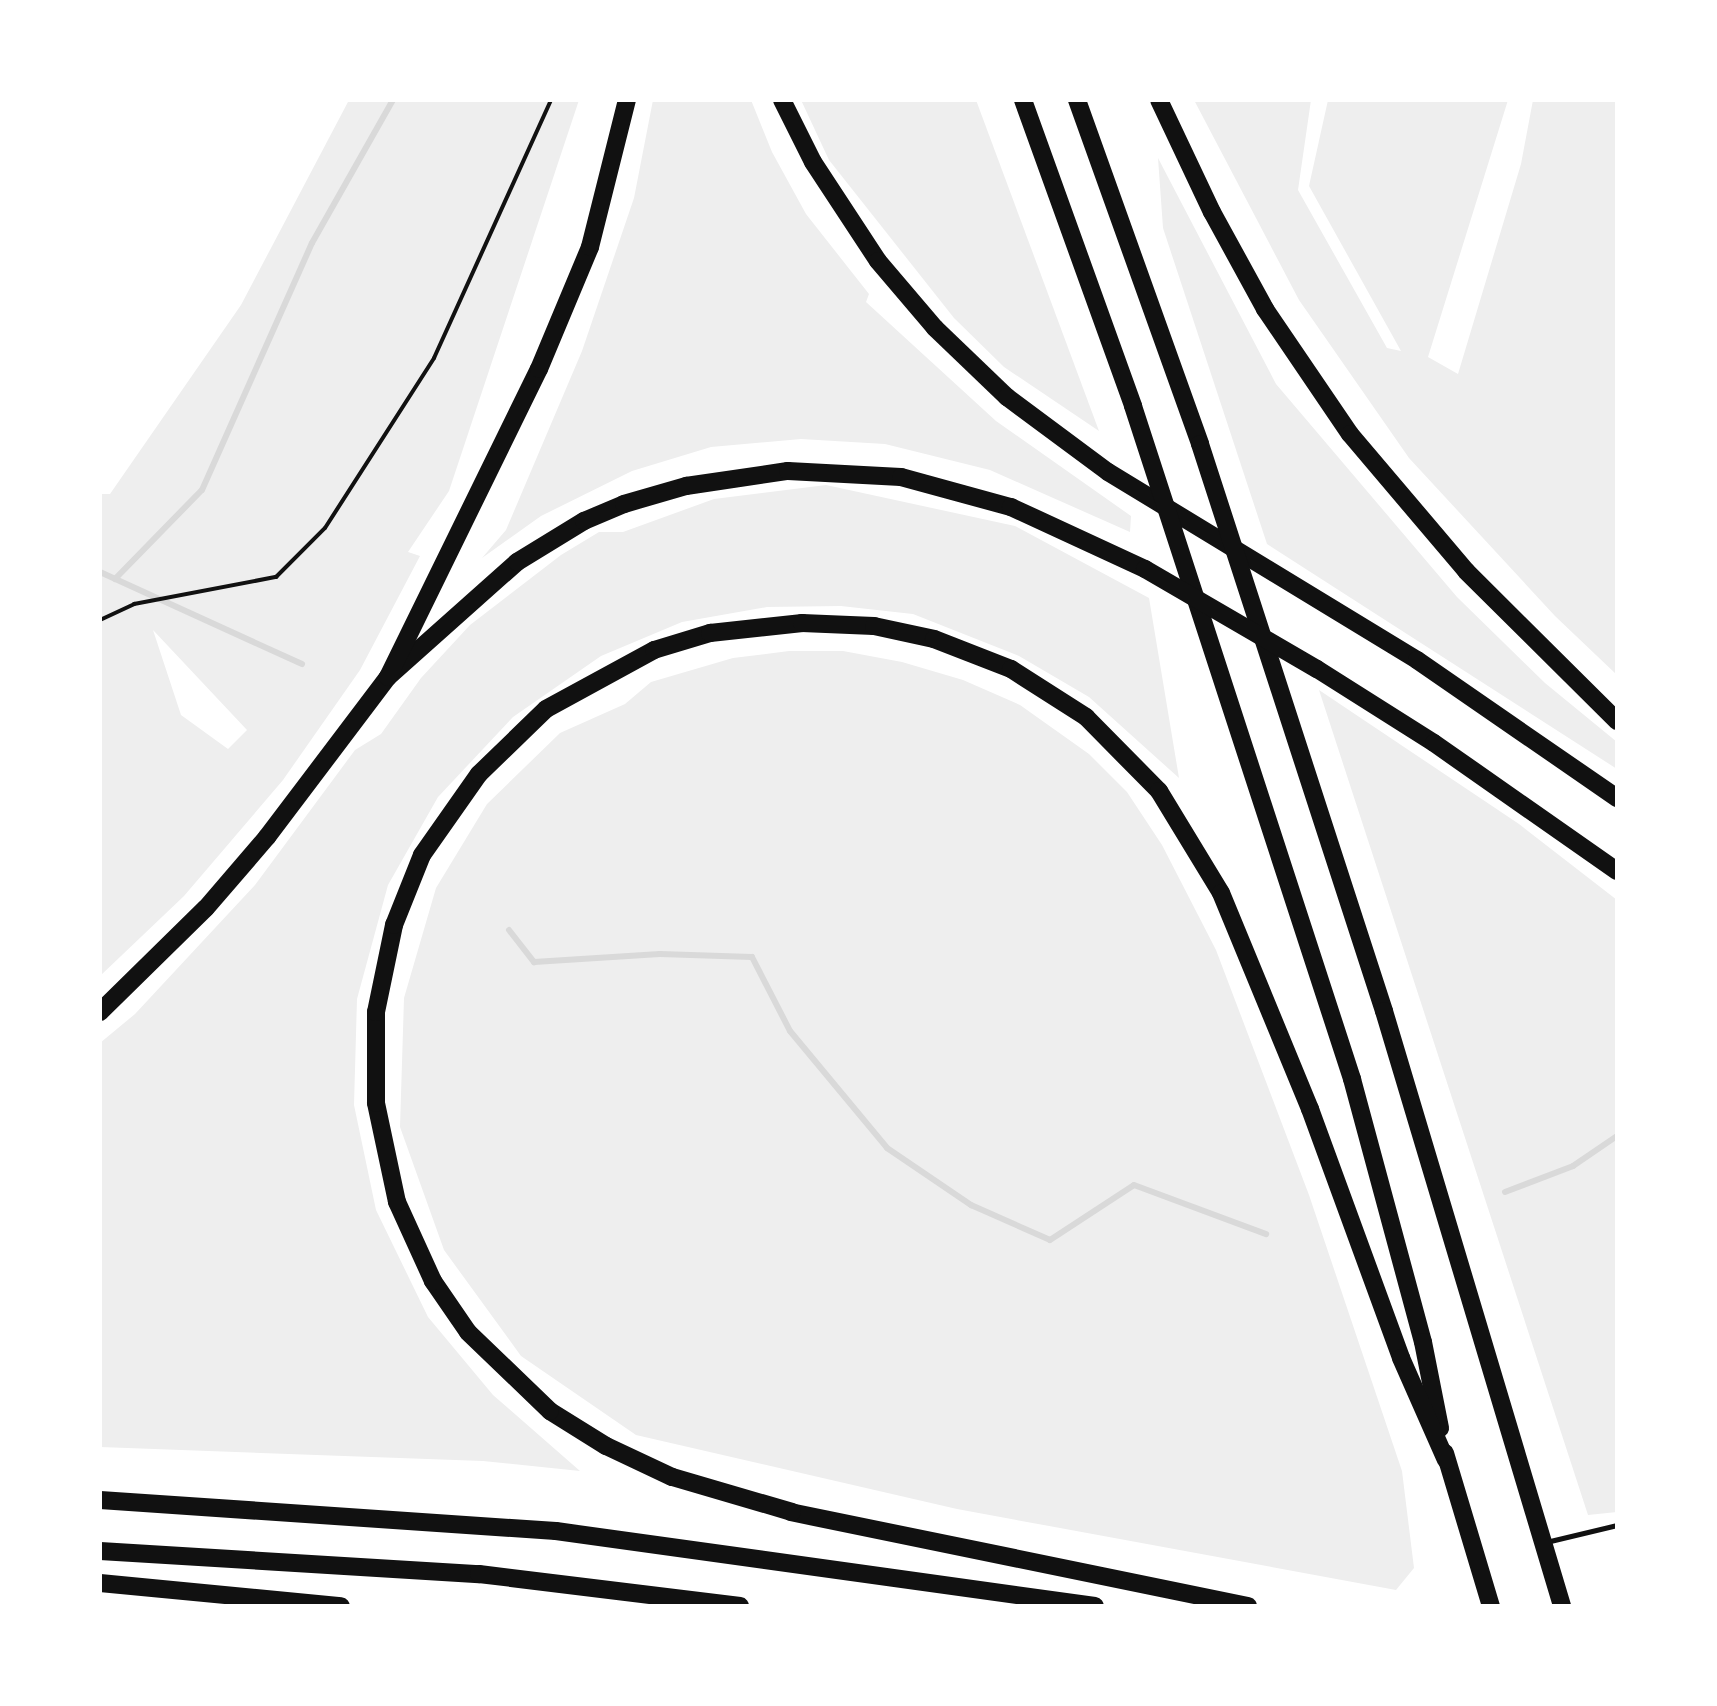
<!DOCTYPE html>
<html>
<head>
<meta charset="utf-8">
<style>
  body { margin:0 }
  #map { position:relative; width:1717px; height:1706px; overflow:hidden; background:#fff; font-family:Raleway,sans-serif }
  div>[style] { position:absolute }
  .green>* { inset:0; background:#eee }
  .stream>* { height:6px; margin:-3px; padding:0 3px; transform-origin:3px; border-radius:3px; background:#d9d9d9 }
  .path>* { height:4px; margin:-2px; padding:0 2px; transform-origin:2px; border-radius:2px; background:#111 }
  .service>* { height:5px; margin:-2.5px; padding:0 2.5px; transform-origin:2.5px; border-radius:2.5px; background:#111 }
  .motorway>* { height:18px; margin:-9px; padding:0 9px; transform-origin:9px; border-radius:9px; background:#111 }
  span { translate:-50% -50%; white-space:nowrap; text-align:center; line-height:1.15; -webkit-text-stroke:10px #fff; paint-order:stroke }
  .frame { position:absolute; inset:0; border:102px solid #fff; pointer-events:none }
</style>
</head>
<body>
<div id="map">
  <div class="green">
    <i style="clip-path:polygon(evenodd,349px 100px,579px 100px,449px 491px,408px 552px,420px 556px,360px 670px,283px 780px,184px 896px,100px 976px,100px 494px,110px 494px,241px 305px,349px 100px,153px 630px,247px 730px,228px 749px,181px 715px,153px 630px)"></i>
    <i style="clip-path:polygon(653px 100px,751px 100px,772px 152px,806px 214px,869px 294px,866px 302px,996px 421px,1131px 516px,1130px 532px,990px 470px,885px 444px,801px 439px,711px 447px,632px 471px,541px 516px,482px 558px,506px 530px,582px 351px,634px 198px)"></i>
    <i style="clip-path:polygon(801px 100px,976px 100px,1099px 431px,1004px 367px,954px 318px,829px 160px)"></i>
    <i style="clip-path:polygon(1194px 100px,1311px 100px,1298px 190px,1387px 348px,1401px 351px,1309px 186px,1328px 100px,1508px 100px,1428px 357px,1458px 374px,1521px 164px,1533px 100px,1617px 100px,1617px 675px,1555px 616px,1409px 458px,1299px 300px)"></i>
    <i style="clip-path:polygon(1158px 158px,1276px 384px,1457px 597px,1545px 683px,1617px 742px,1617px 769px,1267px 544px,1163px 228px)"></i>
    <i style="clip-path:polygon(826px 485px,1015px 526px,1149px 598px,1179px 778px,1089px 697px,1019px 656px,913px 614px,841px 606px,767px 607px,682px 622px,601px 656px,513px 717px,438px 797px,388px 885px,357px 999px,354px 1105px,376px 1210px,428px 1317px,493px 1395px,580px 1471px,483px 1461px,100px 1447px,100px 1043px,135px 1014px,255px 885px,355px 750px,381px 734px,421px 678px,470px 625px,561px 555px,599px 532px,623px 532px,714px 499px)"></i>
    <i style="clip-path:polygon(789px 651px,843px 651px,902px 662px,963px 680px,1020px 705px,1089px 754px,1127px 792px,1162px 845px,1216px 950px,1309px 1195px,1402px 1471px,1414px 1568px,1396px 1590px,957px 1509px,636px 1435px,521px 1356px,444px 1250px,400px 1127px,404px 998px,436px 888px,487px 804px,560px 733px,625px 704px,651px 682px,733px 658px)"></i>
    <i style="clip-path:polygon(1319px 690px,1519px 824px,1617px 900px,1617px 1512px,1588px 1515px)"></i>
  </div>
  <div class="stream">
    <i style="left:100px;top:572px;width:222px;rotate:24.5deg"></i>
    <i style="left:115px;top:579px;width:124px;rotate:-45.7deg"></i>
    <i style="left:202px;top:490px;width:270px;rotate:-66deg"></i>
    <i style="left:312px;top:243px;width:164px;rotate:-60.5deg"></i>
    <i style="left:509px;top:930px;width:41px;rotate:52deg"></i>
    <i style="left:534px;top:962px;width:126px;rotate:-3.6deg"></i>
    <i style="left:660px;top:954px;width:92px;rotate:1.9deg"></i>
    <i style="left:752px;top:957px;width:83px;rotate:62.8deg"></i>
    <i style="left:790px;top:1031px;width:152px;rotate:50.3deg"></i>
    <i style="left:887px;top:1148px;width:102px;rotate:34.2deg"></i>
    <i style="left:971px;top:1205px;width:86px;rotate:23.9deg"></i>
    <i style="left:1050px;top:1240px;width:100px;rotate:-33.2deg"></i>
    <i style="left:1134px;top:1185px;width:141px;rotate:20.4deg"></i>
    <i style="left:1505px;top:1192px;width:73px;rotate:-20.9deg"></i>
    <i style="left:1573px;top:1166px;width:53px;rotate:-34.3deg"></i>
  </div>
  <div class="path">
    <i style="left:100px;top:620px;width:38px;rotate:-25deg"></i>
    <i style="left:134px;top:604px;width:145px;rotate:-10.8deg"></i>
    <i style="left:276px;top:577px;width:69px;rotate:-45deg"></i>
    <i style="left:325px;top:528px;width:202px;rotate:-57.3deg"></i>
    <i style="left:434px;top:358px;width:283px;rotate:-65.6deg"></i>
  </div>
  <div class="service">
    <i style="left:1546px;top:1542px;width:73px;rotate:-13.5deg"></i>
  </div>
  <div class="motorway">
    <i style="left:782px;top:100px;width:69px;rotate:63.4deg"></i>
    <i style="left:813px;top:162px;width:118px;rotate:56.7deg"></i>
    <i style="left:878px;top:261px;width:88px;rotate:49.6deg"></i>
    <i style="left:935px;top:328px;width:100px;rotate:43.8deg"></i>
    <i style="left:1007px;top:397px;width:126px;rotate:36.6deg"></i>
    <i style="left:1108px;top:472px;width:362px;rotate:31.3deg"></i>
    <i style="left:1417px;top:660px;width:243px;rotate:34.6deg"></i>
    <i style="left:1023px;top:100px;width:325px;rotate:70.2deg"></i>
    <i style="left:1133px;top:406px;width:708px;rotate:71.97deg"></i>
    <i style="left:1352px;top:1079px;width:272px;rotate:74.9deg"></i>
    <i style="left:1423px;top:1342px;width:88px;rotate:78.8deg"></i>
    <i style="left:1077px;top:100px;width:365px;rotate:70.3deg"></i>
    <i style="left:1200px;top:444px;width:596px;rotate:72.02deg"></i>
    <i style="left:1384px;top:1011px;width:621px;rotate:73.34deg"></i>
    <i style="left:1159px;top:100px;width:124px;rotate:64.7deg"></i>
    <i style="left:1212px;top:212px;width:111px;rotate:61.3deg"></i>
    <i style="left:1265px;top:309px;width:151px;rotate:55.8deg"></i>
    <i style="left:1350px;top:434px;width:180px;rotate:49.7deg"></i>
    <i style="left:1466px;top:571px;width:213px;rotate:44.8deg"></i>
    <i style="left:388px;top:677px;width:173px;rotate:-41.7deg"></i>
    <i style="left:517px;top:562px;width:79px;rotate:-31.5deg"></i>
    <i style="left:584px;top:521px;width:43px;rotate:-23deg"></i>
    <i style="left:624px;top:504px;width:65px;rotate:-16.2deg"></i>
    <i style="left:686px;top:486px;width:103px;rotate:-8.4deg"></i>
    <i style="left:788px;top:471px;width:113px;rotate:3deg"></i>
    <i style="left:901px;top:477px;width:114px;rotate:15.3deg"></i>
    <i style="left:1011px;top:507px;width:148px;rotate:24.8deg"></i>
    <i style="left:1145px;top:569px;width:199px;rotate:30.2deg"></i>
    <i style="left:1317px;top:669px;width:138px;rotate:32.3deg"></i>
    <i style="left:1434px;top:743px;width:223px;rotate:35deg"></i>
    <i style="left:100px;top:1012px;width:148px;rotate:-44.5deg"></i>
    <i style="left:206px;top:908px;width:94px;rotate:-49.3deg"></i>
    <i style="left:267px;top:837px;width:201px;rotate:-52.9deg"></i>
    <i style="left:388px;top:677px;width:343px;rotate:-63.9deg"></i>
    <i style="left:539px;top:369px;width:132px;rotate:-67.3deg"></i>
    <i style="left:590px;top:247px;width:152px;rotate:-75.9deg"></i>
    <i style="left:1445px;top:1453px;width:160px;rotate:73.3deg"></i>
    <i style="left:100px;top:1500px;width:457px;rotate:3.9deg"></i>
    <i style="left:556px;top:1531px;width:544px;rotate:7.92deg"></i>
    <i style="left:100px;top:1551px;width:380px;rotate:3.5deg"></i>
    <i style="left:479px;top:1574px;width:263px;rotate:7deg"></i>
    <i style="left:100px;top:1583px;width:242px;rotate:5.5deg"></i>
    <i style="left:1248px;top:1606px;width:466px;rotate:-168.4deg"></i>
    <i style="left:792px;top:1512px;width:125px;rotate:-163.7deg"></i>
    <i style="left:672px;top:1477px;width:73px;rotate:-154.8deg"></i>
    <i style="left:606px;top:1446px;width:66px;rotate:-148deg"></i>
    <i style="left:550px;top:1411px;width:114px;rotate:-136.1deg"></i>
    <i style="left:468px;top:1332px;width:62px;rotate:-124.5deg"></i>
    <i style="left:433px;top:1281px;width:87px;rotate:-114.5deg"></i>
    <i style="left:397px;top:1202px;width:101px;rotate:-102deg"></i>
    <i style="left:376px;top:1103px;width:91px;rotate:-90deg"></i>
    <i style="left:376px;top:1012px;width:89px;rotate:-78.3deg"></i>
    <i style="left:394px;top:925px;width:75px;rotate:-68.2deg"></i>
    <i style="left:422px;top:855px;width:99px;rotate:-54.9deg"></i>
    <i style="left:479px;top:774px;width:93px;rotate:-44.1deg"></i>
    <i style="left:546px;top:709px;width:123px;rotate:-28.6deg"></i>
    <i style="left:654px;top:650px;width:59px;rotate:-16.9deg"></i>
    <i style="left:710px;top:633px;width:93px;rotate:-6.2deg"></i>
    <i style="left:802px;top:623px;width:72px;rotate:2.4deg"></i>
    <i style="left:874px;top:626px;width:61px;rotate:12.2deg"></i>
    <i style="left:934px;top:639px;width:83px;rotate:21.3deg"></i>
    <i style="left:1011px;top:669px;width:89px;rotate:32.6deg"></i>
    <i style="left:1086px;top:717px;width:104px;rotate:45.4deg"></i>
    <i style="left:1159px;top:791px;width:119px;rotate:58.7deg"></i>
    <i style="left:1221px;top:893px;width:234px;rotate:67.6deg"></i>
    <i style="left:1310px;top:1109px;width:265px;rotate:69.9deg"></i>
    <i style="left:1401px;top:1358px;width:111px;rotate:66.2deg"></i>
  </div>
  <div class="frame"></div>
</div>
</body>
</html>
